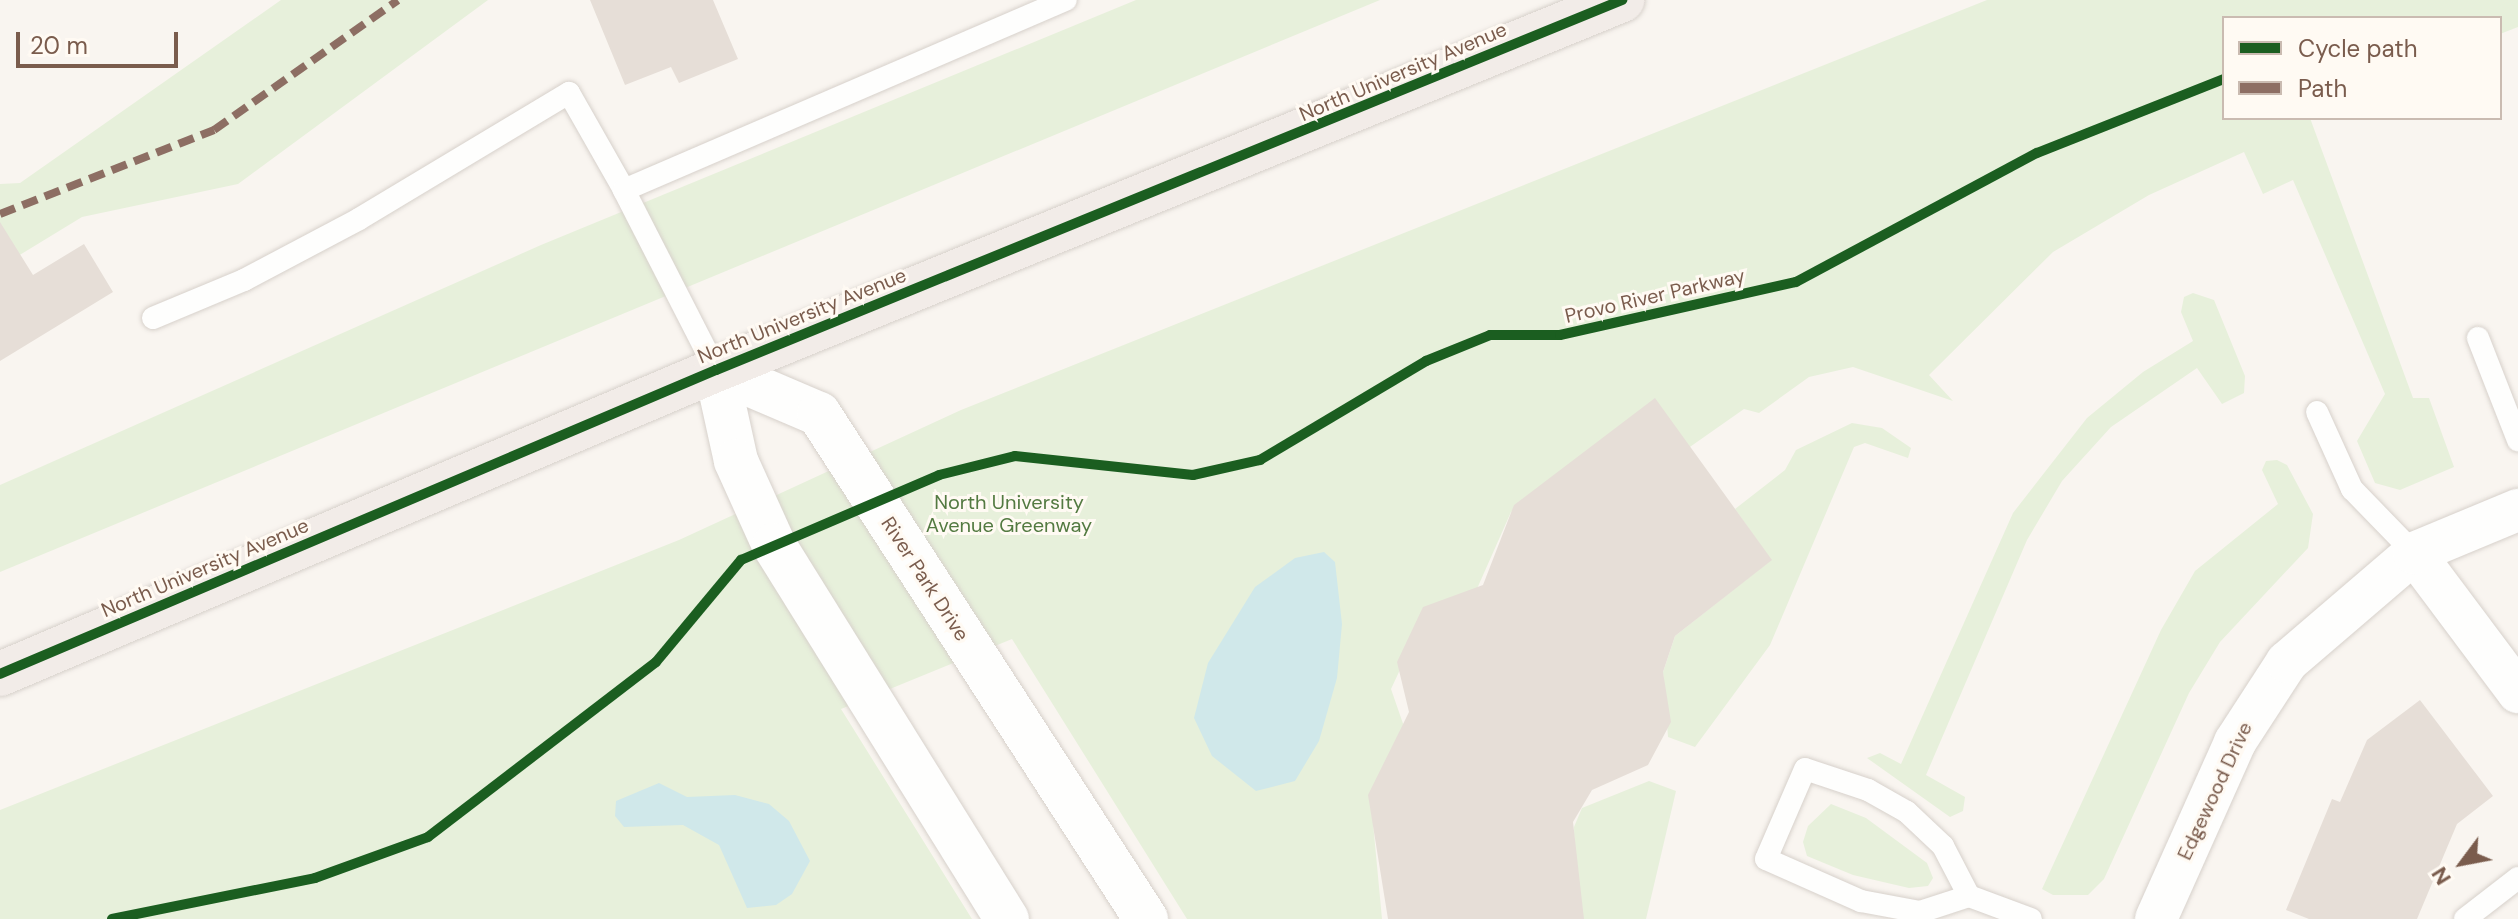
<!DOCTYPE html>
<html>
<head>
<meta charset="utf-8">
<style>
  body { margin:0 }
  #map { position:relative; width:2518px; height:919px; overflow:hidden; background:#f9f5f0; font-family:"DM Sans",sans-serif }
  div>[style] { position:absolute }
  .green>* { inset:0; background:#e7f0db }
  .water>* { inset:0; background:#d0e8ea }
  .building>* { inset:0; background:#e6ded7 }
  .roads { filter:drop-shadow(0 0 2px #d7d1cb) drop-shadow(0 0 2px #d7d1cb) }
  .service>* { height:22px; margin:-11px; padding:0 11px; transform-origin:11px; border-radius:11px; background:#fefefd }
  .minor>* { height:42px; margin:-21px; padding:0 21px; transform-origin:21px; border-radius:21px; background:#fefefd }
  .tertiary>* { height:44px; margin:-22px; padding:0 22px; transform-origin:22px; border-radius:22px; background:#fefefd }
  .trunk>* { height:44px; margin:-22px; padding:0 22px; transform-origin:22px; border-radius:22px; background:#f2ece8 }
  .quiet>* { height:8px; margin-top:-4px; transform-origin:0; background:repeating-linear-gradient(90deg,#8d6e63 0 16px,transparent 0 24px) }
  .cycleway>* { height:10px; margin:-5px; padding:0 5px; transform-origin:5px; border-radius:5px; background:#1b5e20 }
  span { translate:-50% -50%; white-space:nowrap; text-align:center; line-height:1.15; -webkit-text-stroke:6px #fffaf3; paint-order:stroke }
  .street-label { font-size:20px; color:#7a5c4d }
  .park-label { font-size:20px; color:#537a41 }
  .legend { position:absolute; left:2222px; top:16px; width:280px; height:104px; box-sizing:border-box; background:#fffaf3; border:2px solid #cabbb1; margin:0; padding:10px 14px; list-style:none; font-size:24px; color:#7a5c4d }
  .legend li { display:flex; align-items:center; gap:16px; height:40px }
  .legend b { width:40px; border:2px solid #cabbb1 }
  .north { position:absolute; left:2422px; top:823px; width:80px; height:80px; -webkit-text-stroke:6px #fffaf3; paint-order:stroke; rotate:238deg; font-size:22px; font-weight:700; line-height:32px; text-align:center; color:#7a5c4d }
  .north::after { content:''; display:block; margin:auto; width:28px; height:36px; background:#7a5c4d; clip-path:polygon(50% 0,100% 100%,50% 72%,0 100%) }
  .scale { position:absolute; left:16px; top:32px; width:162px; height:36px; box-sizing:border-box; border:4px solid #7a5c4d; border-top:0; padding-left:10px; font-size:24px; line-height:28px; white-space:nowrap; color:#7a5c4d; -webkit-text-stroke:6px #fffaf3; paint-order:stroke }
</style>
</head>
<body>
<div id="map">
  <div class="green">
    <i style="clip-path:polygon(281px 0,488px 0,238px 184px,82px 217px,0 267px,0 184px,20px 183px)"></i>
    <i style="clip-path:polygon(1136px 0,1380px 0,0 572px,0 485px,541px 245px)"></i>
    <i style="clip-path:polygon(1987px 0,2518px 0,2518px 27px,2500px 34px,2500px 18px,2224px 18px,2224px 118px,2310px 118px,2413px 398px,2429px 398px,2454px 467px,2400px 490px,2375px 483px,2357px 441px,2385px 394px,2293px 180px,2263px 194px,2244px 152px,2149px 195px,2053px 252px,1929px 375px,1953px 401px,1853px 367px,1809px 377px,1759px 413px,1744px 409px,1677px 456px,1635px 427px,1511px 512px,1468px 609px,1419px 629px,1391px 689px,1408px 738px,1373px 823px,1382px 919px,1187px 919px,1012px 639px,841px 709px,972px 919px,0 919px,0 810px,679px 540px,961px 410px)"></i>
    <i style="clip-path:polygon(2193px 293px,2214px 300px,2245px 376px,2244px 393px,2222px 404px,2197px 368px,2111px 427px,2062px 481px,2027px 540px,1926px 775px,1965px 797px,1963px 811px,1950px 817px,1867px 758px,1880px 753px,1901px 764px,2013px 513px,2087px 418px,2143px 372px,2193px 341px,2181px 312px,2184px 297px)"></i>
    <i style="clip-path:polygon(1852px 423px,1882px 428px,1911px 448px,1908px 458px,1865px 443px,1854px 447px,1770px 645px,1695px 747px,1668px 737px,1663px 672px,1675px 636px,1771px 560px,1735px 509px,1785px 470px,1796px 450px)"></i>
    <i style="clip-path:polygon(2277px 460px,2287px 465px,2313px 514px,2308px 548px,2220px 642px,2189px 693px,2104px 879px,2088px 895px,2053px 895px,2042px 889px,2161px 630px,2195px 571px,2278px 504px,2262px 470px,2266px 461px)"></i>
    <i style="clip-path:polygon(1649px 781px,1676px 791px,1646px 919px,1575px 919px,1574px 827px,1582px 808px)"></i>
    <i style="clip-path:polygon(1831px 804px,1866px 818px,1927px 863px,1933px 878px,1928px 886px,1909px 888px,1853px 875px,1807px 856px,1803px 842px,1808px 826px)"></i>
  </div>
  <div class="water">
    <i style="clip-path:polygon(1324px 552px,1335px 562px,1342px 624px,1337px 678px,1319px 741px,1295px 781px,1256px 791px,1212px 756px,1194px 718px,1208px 663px,1255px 587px,1295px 558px)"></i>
    <i style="clip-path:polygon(659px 783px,687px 797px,735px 795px,769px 804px,789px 821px,810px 861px,792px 894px,776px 905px,747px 908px,719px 845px,683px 825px,624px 827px,615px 816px,616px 801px)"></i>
  </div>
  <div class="building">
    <i style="clip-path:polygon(590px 0,713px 0,738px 59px,679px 83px,671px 67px,625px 85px)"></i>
    <i style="clip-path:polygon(0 222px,33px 275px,84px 244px,113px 292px,0 361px)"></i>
    <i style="clip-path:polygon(1655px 398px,1772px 560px,1675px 636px,1663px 672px,1671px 722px,1648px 765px,1592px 790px,1573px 822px,1584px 919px,1388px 919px,1368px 795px,1409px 712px,1397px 662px,1423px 607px,1483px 585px,1514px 505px)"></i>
    <i style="clip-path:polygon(2420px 700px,2493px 796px,2457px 824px,2417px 919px,2309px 919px,2286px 910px,2332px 799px,2340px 802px,2367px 740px)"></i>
  </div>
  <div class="roads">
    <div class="service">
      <i style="left:153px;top:318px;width:99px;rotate:-22.7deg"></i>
      <i style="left:244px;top:280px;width:130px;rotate:-27.9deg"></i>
      <i style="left:359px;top:219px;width:245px;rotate:-31deg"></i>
      <i style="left:569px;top:93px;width:112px;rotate:60.4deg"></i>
      <i style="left:2478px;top:338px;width:110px;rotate:68.6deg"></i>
      <i style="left:716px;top:370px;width:202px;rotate:-117.1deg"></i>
      <i style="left:624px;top:190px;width:481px;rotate:-23.3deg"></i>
      <i style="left:2317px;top:412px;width:85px;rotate:65.6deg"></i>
      <i style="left:2352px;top:489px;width:89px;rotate:45.9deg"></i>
      <i style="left:1969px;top:896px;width:56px;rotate:-117.5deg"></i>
      <i style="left:1943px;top:846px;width:50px;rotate:-136.6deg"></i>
      <i style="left:1907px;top:812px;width:45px;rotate:-150.6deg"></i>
      <i style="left:1868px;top:790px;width:66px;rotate:-161.6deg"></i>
      <i style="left:1805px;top:769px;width:98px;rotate:113.4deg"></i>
      <i style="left:1766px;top:859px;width:104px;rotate:23.9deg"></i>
      <i style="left:1861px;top:901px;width:60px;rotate:10.6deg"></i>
      <i style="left:1920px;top:912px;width:52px;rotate:-18.1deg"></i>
      <i style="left:1969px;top:896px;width:66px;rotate:20.4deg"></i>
      <i style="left:2465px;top:919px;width:67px;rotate:-37.7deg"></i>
    </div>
    <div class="minor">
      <i style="left:2414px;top:553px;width:174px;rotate:53.2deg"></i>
      <i style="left:2156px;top:919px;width:194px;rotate:-65.9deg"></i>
      <i style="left:2235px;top:742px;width:95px;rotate:-57deg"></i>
      <i style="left:2287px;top:662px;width:167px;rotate:-40.6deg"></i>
      <i style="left:2414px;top:553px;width:113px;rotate:-22.5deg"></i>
    </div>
    <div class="tertiary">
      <i style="left:716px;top:370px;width:112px;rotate:23.1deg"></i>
      <i style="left:819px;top:414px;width:602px;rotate:57.08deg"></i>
      <i style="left:716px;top:370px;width:93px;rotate:77.6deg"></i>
      <i style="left:736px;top:461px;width:92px;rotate:65.7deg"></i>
      <i style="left:774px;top:545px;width:441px;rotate:58.1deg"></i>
    </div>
    <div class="trunk">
      <i style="left:0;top:674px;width:778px;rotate:-23.01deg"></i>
      <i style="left:716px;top:370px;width:979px;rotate:-22.21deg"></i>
    </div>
  </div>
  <div class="quiet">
    <i style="left:0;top:214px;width:230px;rotate:-21.4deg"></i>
    <i style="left:214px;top:130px;width:225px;rotate:-35.2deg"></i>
  </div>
  <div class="cycleway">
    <i style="left:0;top:674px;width:778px;rotate:-23.01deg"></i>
    <i style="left:716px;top:370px;width:979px;rotate:-22.21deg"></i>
    <i style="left:112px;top:919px;width:207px;rotate:-11.4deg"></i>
    <i style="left:315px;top:878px;width:120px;rotate:-19.9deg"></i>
    <i style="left:428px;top:837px;width:287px;rotate:-37.5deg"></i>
    <i style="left:656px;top:662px;width:133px;rotate:-50.2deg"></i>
    <i style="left:741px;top:560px;width:215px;rotate:-23.2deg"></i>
    <i style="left:939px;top:475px;width:78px;rotate:-14deg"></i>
    <i style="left:1015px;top:456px;width:179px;rotate:6.1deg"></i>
    <i style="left:1193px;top:475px;width:69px;rotate:-12.6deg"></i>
    <i style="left:1260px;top:460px;width:193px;rotate:-30.8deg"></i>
    <i style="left:1426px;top:361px;width:69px;rotate:-22.1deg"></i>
    <i style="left:1490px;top:335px;width:70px"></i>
    <i style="left:1560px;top:335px;width:242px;rotate:-12.7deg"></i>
    <i style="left:1796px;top:282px;width:273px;rotate:-28.2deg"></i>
    <i style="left:2037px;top:153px;width:201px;rotate:-21.6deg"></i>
  </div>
  <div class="street-label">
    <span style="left:1403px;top:72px;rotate:-23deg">North University Avenue</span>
    <span style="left:1655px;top:296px;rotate:-13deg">Provo River Parkway</span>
    <span style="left:802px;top:316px;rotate:-22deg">North University Avenue</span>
    <span style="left:205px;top:568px;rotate:-23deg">North University Avenue</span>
    <span style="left:925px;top:579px;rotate:57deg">River Park Drive</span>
    <span style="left:2215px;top:791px;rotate:-65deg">Edgewood Drive</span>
  </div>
  <div class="park-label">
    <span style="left:1009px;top:514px">North University<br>Avenue Greenway</span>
  </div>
  <ul class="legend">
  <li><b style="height:10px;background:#1b5e20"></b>Cycle path</li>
  <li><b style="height:10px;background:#8d6e63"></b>Path</li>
  </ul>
  <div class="north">N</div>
  <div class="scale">20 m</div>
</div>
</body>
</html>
